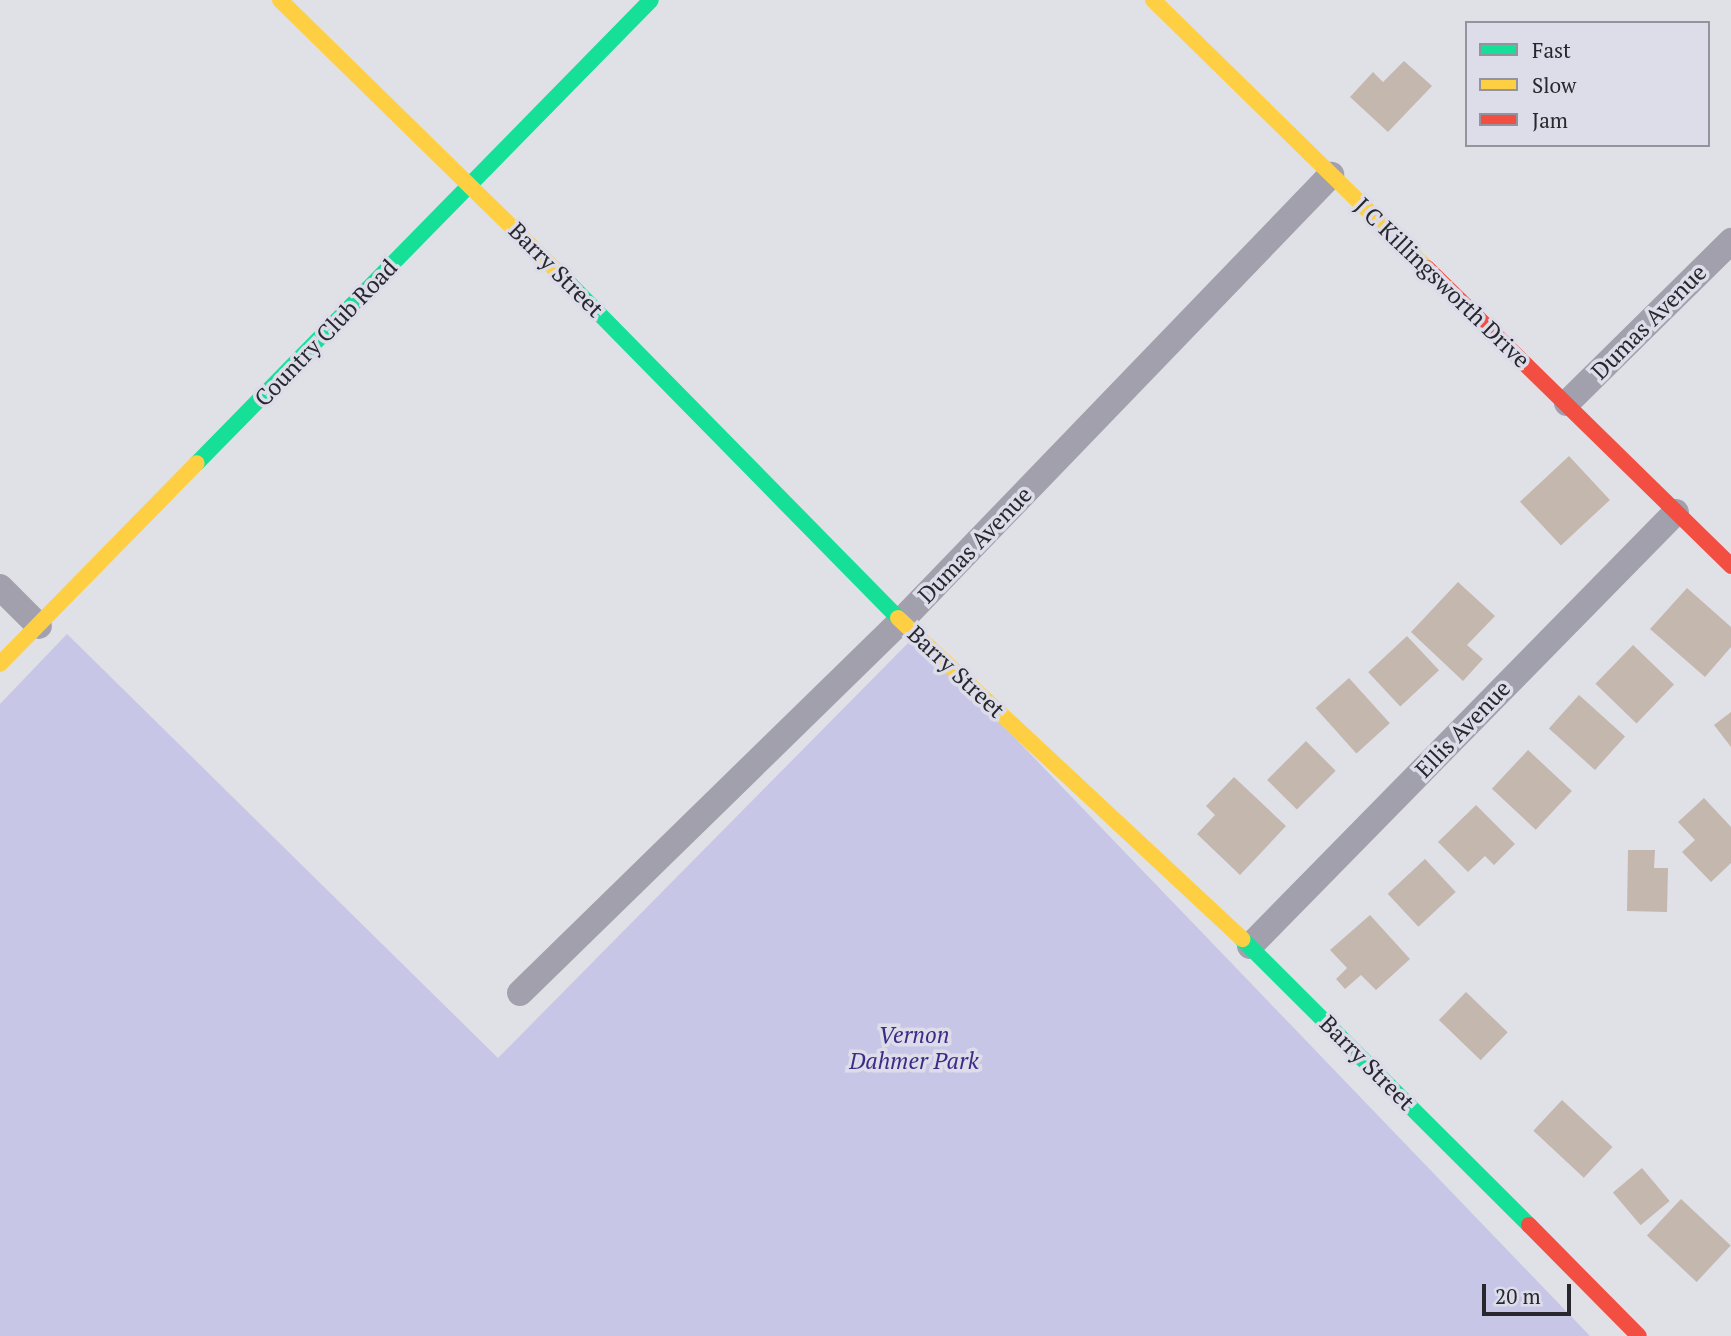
<!DOCTYPE html>
<html>
<head>
<meta charset="utf-8">
<style>
  body { margin:0 }
  #map { position:relative; width:1731px; height:1336px; overflow:hidden; background:#e0e0e7; font-family:"PT Serif",serif }
  div>[style] { position:absolute }
  .green>* { inset:0; background:#c7c6e7 }
  .building>* { inset:0; background:#c4b7ae; transform-origin:0 0 }
  .street>* { height:26px; margin:-13px; padding:0 13px; transform-origin:13px; border-radius:13px; background:#a1a0ac }
  .fast>* { height:16px; margin:-8px; padding:0 8px; transform-origin:8px; border-radius:8px; background:#16e098 }
  .slow>* { height:16px; margin:-8px; padding:0 8px; transform-origin:8px; border-radius:8px; background:#ffcf43 }
  .jam>* { height:16px; margin:-8px; padding:0 8px; transform-origin:8px; border-radius:8px; background:#f24e42 }
  span { translate:-50% -50%; white-space:nowrap; text-align:center; line-height:1.15; -webkit-text-stroke:7px #ddddea; paint-order:stroke }
  .street-label { font-size:23px; color:#27272d }
  .park-label { font-size:23px; color:#3e2b88; font-style:italic }
  .legend { position:absolute; left:1465px; top:21px; width:245px; height:126px; box-sizing:border-box; background:#ddddea; border:2px solid #94949e; margin:0; padding:9px 12px; list-style:none; font-size:21px; color:#27272d }
  .legend li { display:flex; align-items:center; gap:14px; height:35px }
  .legend b { width:35px; border:2px solid #94949e }
  .scale { position:absolute; left:1482px; top:1284px; width:89px; height:32px; box-sizing:border-box; border:4px solid #27272d; border-top:0; padding-left:9px; font-size:21px; line-height:24px; white-space:nowrap; color:#27272d; -webkit-text-stroke:5px #ddddea; paint-order:stroke }
</style>
</head>
<body>
<div id="map">
  <div class="green">
    <i style="clip-path:polygon(67px 634px,498px 1058px,916px 635px,1590px 1336px,0 1336px,0 704px)"></i>
  </div>
  <div class="building">
    <i style="clip-path:polygon(1404px 61px,1432px 86px,1388px 132px,1350px 97px,1373px 72px,1383px 82px)"></i>
    <i style="left:1569px;top:456px;width:60px;height:67px;rotate:47deg"></i>
    <i style="clip-path:polygon(1458px 582px,1495px 616px,1467px 645px,1483px 659px,1463px 681px,1411px 632px)"></i>
    <i style="clip-path:polygon(1687px 588px,1731px 627px,1731px 647px,1705px 677px,1650px 629px)"></i>
    <i style="left:1407px;top:636px;width:47px;height:53px;rotate:47deg"></i>
    <i style="left:1633px;top:645px;width:57px;height:54px;rotate:44deg"></i>
    <i style="left:1349px;top:678px;width:61px;height:45px;rotate:48deg"></i>
    <i style="left:1579px;top:695px;width:62px;height:45px;rotate:42deg"></i>
    <i style="clip-path:polygon(1731px 712px,1731px 747px,1714px 725px)"></i>
    <i style="left:1306px;top:741px;width:42px;height:55px;rotate:45deg"></i>
    <i style="left:1528px;top:750px;width:60px;height:53px;rotate:43deg"></i>
    <i style="clip-path:polygon(1234px 777px,1286px 826px,1240px 875px,1197px 834px,1215px 815px,1206px 806px)"></i>
    <i style="clip-path:polygon(1704px 798px,1731px 827px,1731px 863px,1711px 882px,1682px 852px,1695px 840px,1678px 822px)"></i>
    <i style="clip-path:polygon(1476px 805px,1515px 844px,1494px 865px,1485px 856px,1468px 872px,1438px 842px)"></i>
    <i style="clip-path:polygon(1628px 850px,1655px 850px,1654px 868px,1668px 868px,1667px 912px,1627px 911px)"></i>
    <i style="left:1425px;top:859px;width:45px;height:51px;rotate:47deg"></i>
    <i style="clip-path:polygon(1370px 915px,1410px 959px,1376px 990px,1361px 975px,1345px 989px,1336px 979px,1347px 968px,1330px 950px)"></i>
    <i style="left:1466px;top:992px;width:58px;height:39px;rotate:44deg"></i>
    <i style="left:1562px;top:1100px;width:69px;height:42px;rotate:43deg"></i>
    <i style="left:1642px;top:1168px;width:43px;height:38px;rotate:50deg"></i>
    <i style="left:1681px;top:1199px;width:68px;height:50px;rotate:43deg"></i>
  </div>
  <div class="street">
    <i style="left:1567px;top:403px;width:231px;rotate:-44.6deg"></i>
    <i style="left:0;top:587px;width:55px;rotate:45deg"></i>
    <i style="left:1250px;top:946px;width:608px;rotate:-45.53deg"></i>
    <i style="left:520px;top:993px;width:532px;rotate:-44.32deg"></i>
    <i style="left:901px;top:621px;width:620px;rotate:-46.05deg"></i>
  </div>
  <div class="fast">
    <i style="left:568px;top:282px;width:471px;rotate:45.5deg"></i>
    <i style="left:197px;top:463px;width:648px;rotate:-45.56deg"></i>
    <i style="left:1242px;top:939px;width:405px;rotate:44.9deg"></i>
  </div>
  <div class="slow">
    <i style="left:280px;top:0;width:403px;rotate:44.4deg"></i>
    <i style="left:1153px;top:0;width:383px;rotate:44.4deg"></i>
    <i style="left:898px;top:618px;width:471px;rotate:43deg"></i>
    <i style="left:0;top:664px;width:281px;rotate:-45.6deg"></i>
  </div>
  <div class="jam">
    <i style="left:1427px;top:268px;width:426px;rotate:44.4deg"></i>
    <i style="left:1529px;top:1225px;width:156px;rotate:45.3deg"></i>
  </div>
  <div class="street-label">
    <span style="left:556px;top:270px;rotate:45deg">Barry Street</span>
    <span style="left:1442px;top:283px;rotate:44deg">J C Killingsworth Drive</span>
    <span style="left:1649px;top:322px;rotate:-45deg">Dumas Avenue</span>
    <span style="left:326px;top:333px;rotate:-46deg">Country Club Road</span>
    <span style="left:975px;top:545px;rotate:-46deg">Dumas Avenue</span>
    <span style="left:956px;top:672px;rotate:43deg">Barry Street</span>
    <span style="left:1463px;top:729px;rotate:-46deg">Ellis Avenue</span>
    <span style="left:1367px;top:1063px;rotate:45deg">Barry Street</span>
  </div>
  <div class="park-label">
    <span style="left:914px;top:1048px">Vernon<br>Dahmer Park</span>
  </div>
  <ul class="legend">
  <li><b style="height:9px;background:#16e098"></b>Fast</li>
  <li><b style="height:9px;background:#ffcf43"></b>Slow</li>
  <li><b style="height:9px;background:#f24e42"></b>Jam</li>
  </ul>
  <div class="scale">20 m</div>
</div>
</body>
</html>
